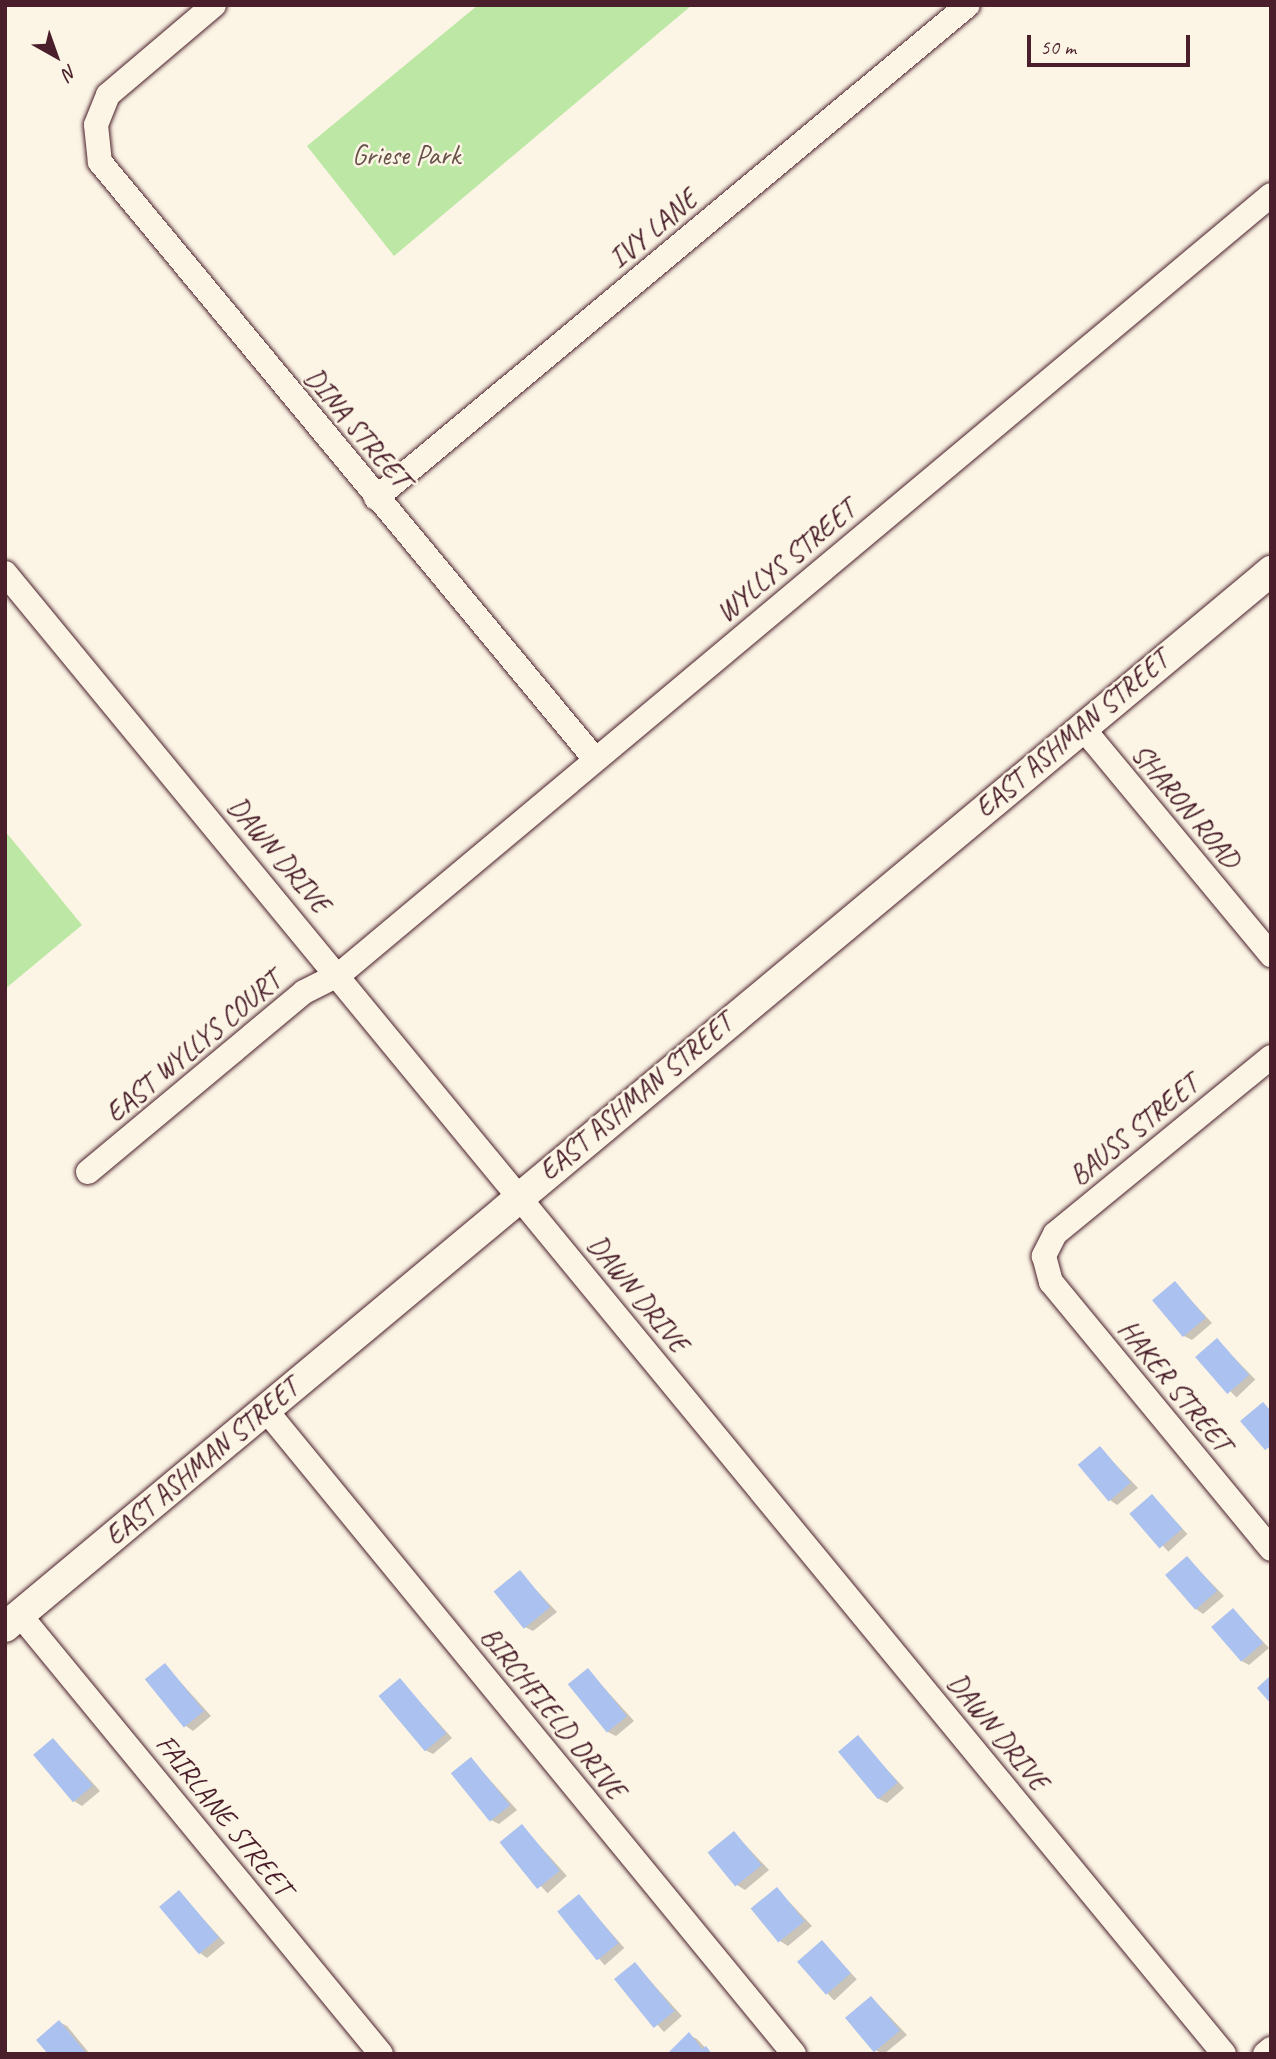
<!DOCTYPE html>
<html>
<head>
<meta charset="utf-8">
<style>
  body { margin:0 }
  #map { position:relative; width:1276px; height:2059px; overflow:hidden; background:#fcf5e5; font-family:Caveat,sans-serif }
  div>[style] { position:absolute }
  .green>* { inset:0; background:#bce7a4 }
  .shadow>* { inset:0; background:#0003; transform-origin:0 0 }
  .building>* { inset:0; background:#abc1ef; transform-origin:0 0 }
  .roads { filter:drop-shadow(0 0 2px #4a1f2b) drop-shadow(0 0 2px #4a1f2b) }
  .minor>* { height:24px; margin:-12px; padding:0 12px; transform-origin:12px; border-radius:12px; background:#fcf5e5 }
  .tertiary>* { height:30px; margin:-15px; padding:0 15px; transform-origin:15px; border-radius:15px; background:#fcf5e5 }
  span { translate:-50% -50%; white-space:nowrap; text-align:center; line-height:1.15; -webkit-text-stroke:5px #fcf5e5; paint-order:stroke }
  .park-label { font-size:28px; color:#665149 }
  .street-label { font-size:28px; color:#4a1f2b }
  .frame { position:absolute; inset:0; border:7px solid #4a1f2b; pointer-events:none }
  .north { position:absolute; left:21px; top:21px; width:70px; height:70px; -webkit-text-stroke:5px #fcf5e5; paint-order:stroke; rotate:140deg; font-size:19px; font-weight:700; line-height:28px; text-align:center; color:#4a1f2b }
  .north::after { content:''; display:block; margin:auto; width:24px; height:32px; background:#4a1f2b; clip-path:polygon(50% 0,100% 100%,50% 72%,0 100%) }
  .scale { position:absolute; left:1027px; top:35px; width:163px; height:32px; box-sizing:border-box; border:4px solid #4a1f2b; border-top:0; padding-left:9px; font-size:21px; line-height:24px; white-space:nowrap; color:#4a1f2b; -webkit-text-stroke:5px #fcf5e5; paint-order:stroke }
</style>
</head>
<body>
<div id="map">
  <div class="green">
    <i style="clip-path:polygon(478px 5px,692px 5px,394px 256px,307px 146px)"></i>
    <i style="clip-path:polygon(5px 831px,82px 925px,5px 989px)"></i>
  </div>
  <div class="shadow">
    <i style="clip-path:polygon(1175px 1283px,1212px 1323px,1192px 1340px,1184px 1336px)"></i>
    <i style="left:1217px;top:1340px;width:55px;height:26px;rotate:46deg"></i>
    <i style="clip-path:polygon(1100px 1448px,1138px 1488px,1117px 1505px,1110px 1500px)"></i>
    <i style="left:1152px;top:1496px;width:52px;height:26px;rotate:47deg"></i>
    <i style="clip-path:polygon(1187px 1558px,1224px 1596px,1203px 1614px,1196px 1609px)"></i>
    <i style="clip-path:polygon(520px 1573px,557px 1612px,533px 1631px,525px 1627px)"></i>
    <i style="clip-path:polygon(1233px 1610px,1269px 1648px,1249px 1665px,1242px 1661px)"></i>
    <i style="clip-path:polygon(165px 1665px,211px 1716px,193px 1731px,186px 1726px)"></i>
    <i style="clip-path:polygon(588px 1670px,634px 1721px,616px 1736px,608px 1732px)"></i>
    <i style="clip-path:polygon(400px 1680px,452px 1738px,433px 1754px,425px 1750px)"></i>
    <i style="clip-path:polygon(858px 1738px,904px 1788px,887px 1803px,879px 1799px)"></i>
    <i style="clip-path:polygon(54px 1740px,100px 1791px,82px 1806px,74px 1801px)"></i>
    <i style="clip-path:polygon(471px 1759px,517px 1810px,499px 1824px,491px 1820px)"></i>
    <i style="left:522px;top:1826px;width:67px;height:26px;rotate:48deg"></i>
    <i style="clip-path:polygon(734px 1833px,769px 1870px,745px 1890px,737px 1885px)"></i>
    <i style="clip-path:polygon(777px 1889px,812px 1926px,788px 1946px,780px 1941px)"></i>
    <i style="clip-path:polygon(179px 1892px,225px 1943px,207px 1958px,200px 1953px)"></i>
    <i style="left:579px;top:1896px;width:69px;height:26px;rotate:49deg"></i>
    <i style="left:822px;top:1942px;width:51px;height:31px;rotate:47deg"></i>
    <i style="left:635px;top:1964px;width:70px;height:24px;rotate:48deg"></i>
    <i style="clip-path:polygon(872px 1998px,907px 2035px,884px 2054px,875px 2050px)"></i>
    <i style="clip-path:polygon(59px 2022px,67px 2026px,90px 2054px,50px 2054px)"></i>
    <i style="clip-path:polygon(689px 2035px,697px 2039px,711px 2054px,670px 2054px)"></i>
  </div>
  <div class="building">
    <i style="left:1175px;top:1281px;width:48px;height:30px;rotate:50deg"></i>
    <i style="left:1217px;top:1338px;width:49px;height:29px;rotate:49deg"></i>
    <i style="clip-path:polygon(1263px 1402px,1271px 1411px,1271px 1446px,1265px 1450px,1240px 1421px)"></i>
    <i style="left:1100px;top:1446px;width:48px;height:29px;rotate:50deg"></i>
    <i style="left:1152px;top:1494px;width:46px;height:30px;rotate:49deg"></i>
    <i style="left:1187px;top:1556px;width:46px;height:29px;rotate:49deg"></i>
    <i style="left:520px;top:1570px;width:48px;height:34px;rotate:51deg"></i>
    <i style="left:1233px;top:1608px;width:46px;height:29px;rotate:49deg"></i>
    <i style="left:165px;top:1663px;width:62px;height:26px;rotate:51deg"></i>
    <i style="left:588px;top:1668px;width:62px;height:26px;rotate:51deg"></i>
    <i style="clip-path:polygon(1271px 1675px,1271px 1704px,1257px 1688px)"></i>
    <i style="left:400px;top:1678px;width:72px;height:28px;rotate:50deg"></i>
    <i style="left:858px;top:1735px;width:62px;height:26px;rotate:50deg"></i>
    <i style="left:53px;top:1738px;width:62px;height:26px;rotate:50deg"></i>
    <i style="left:471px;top:1757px;width:62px;height:26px;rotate:51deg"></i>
    <i style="left:522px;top:1824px;width:60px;height:29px;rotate:51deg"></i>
    <i style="left:734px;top:1831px;width:44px;height:34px;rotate:51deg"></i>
    <i style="left:777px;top:1887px;width:44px;height:34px;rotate:51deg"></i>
    <i style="left:179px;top:1890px;width:62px;height:26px;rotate:50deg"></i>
    <i style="left:579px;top:1894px;width:63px;height:28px;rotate:51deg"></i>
    <i style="left:822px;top:1940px;width:44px;height:33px;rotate:49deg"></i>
    <i style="left:635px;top:1962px;width:63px;height:27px;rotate:51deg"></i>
    <i style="left:871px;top:1996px;width:45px;height:34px;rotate:50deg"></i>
    <i style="clip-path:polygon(59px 2020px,87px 2054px,48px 2054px,36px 2040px)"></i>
    <i style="clip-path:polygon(689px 2032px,702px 2049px,706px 2046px,712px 2054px,667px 2054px)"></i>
  </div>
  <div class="roads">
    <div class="minor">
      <i style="left:214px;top:5px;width:139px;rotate:139.7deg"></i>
      <i style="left:108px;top:95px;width:32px;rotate:112deg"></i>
      <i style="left:96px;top:125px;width:37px;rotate:84deg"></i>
      <i style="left:100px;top:162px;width:776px;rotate:50.34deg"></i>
      <i style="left:376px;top:498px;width:770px;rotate:-39.79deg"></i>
      <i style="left:5px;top:573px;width:1918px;rotate:50.54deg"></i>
      <i style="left:1081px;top:726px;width:298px;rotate:50.3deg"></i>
      <i style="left:1271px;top:1057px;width:279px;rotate:140.7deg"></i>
      <i style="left:1055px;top:1234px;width:25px;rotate:117deg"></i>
      <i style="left:1044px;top:1256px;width:27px;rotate:75deg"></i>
      <i style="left:1051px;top:1282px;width:346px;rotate:50.5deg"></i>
      <i style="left:88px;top:1172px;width:281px;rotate:-39.8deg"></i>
      <i style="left:304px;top:992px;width:40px;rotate:-26.6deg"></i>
      <i style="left:340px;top:974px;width:1214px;rotate:-39.92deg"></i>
      <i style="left:265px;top:1409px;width:834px;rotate:50.64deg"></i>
      <i style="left:20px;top:1615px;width:568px;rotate:50.57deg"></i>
      <i style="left:1265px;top:2054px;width:8px;rotate:-40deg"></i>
    </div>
    <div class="tertiary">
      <i style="left:5px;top:1627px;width:1649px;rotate:-39.83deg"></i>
    </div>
  </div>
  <div class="park-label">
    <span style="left:406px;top:155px">Griese Park</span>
  </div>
  <div class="street-label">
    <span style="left:653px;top:229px;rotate:-40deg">IVY LANE</span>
    <span style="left:357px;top:428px;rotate:50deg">DINA STREET</span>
    <span style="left:786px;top:561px;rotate:-40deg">WYLLYS STREET</span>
    <span style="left:1072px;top:734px;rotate:-40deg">EAST ASHMAN STREET</span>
    <span style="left:1186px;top:806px;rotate:50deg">SHARON ROAD</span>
    <span style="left:279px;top:855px;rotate:50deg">DAWN DRIVE</span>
    <span style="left:193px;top:1047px;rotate:-40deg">EAST WYLLYS COURT</span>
    <span style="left:636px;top:1097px;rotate:-40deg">EAST ASHMAN STREET</span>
    <span style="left:1134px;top:1130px;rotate:-39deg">BAUSS STREET</span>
    <span style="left:638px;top:1294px;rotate:51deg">DAWN DRIVE</span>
    <span style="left:1175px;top:1386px;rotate:51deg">HAKER STREET</span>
    <span style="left:202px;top:1462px;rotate:-40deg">EAST ASHMAN STREET</span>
    <span style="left:553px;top:1713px;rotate:51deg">BIRCHFIELD DRIVE</span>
    <span style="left:998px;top:1732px;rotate:51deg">DAWN DRIVE</span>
    <span style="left:224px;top:1815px;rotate:51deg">FAIRLANE STREET</span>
  </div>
  <div class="frame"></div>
  <div class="north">N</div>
  <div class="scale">50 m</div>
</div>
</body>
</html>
